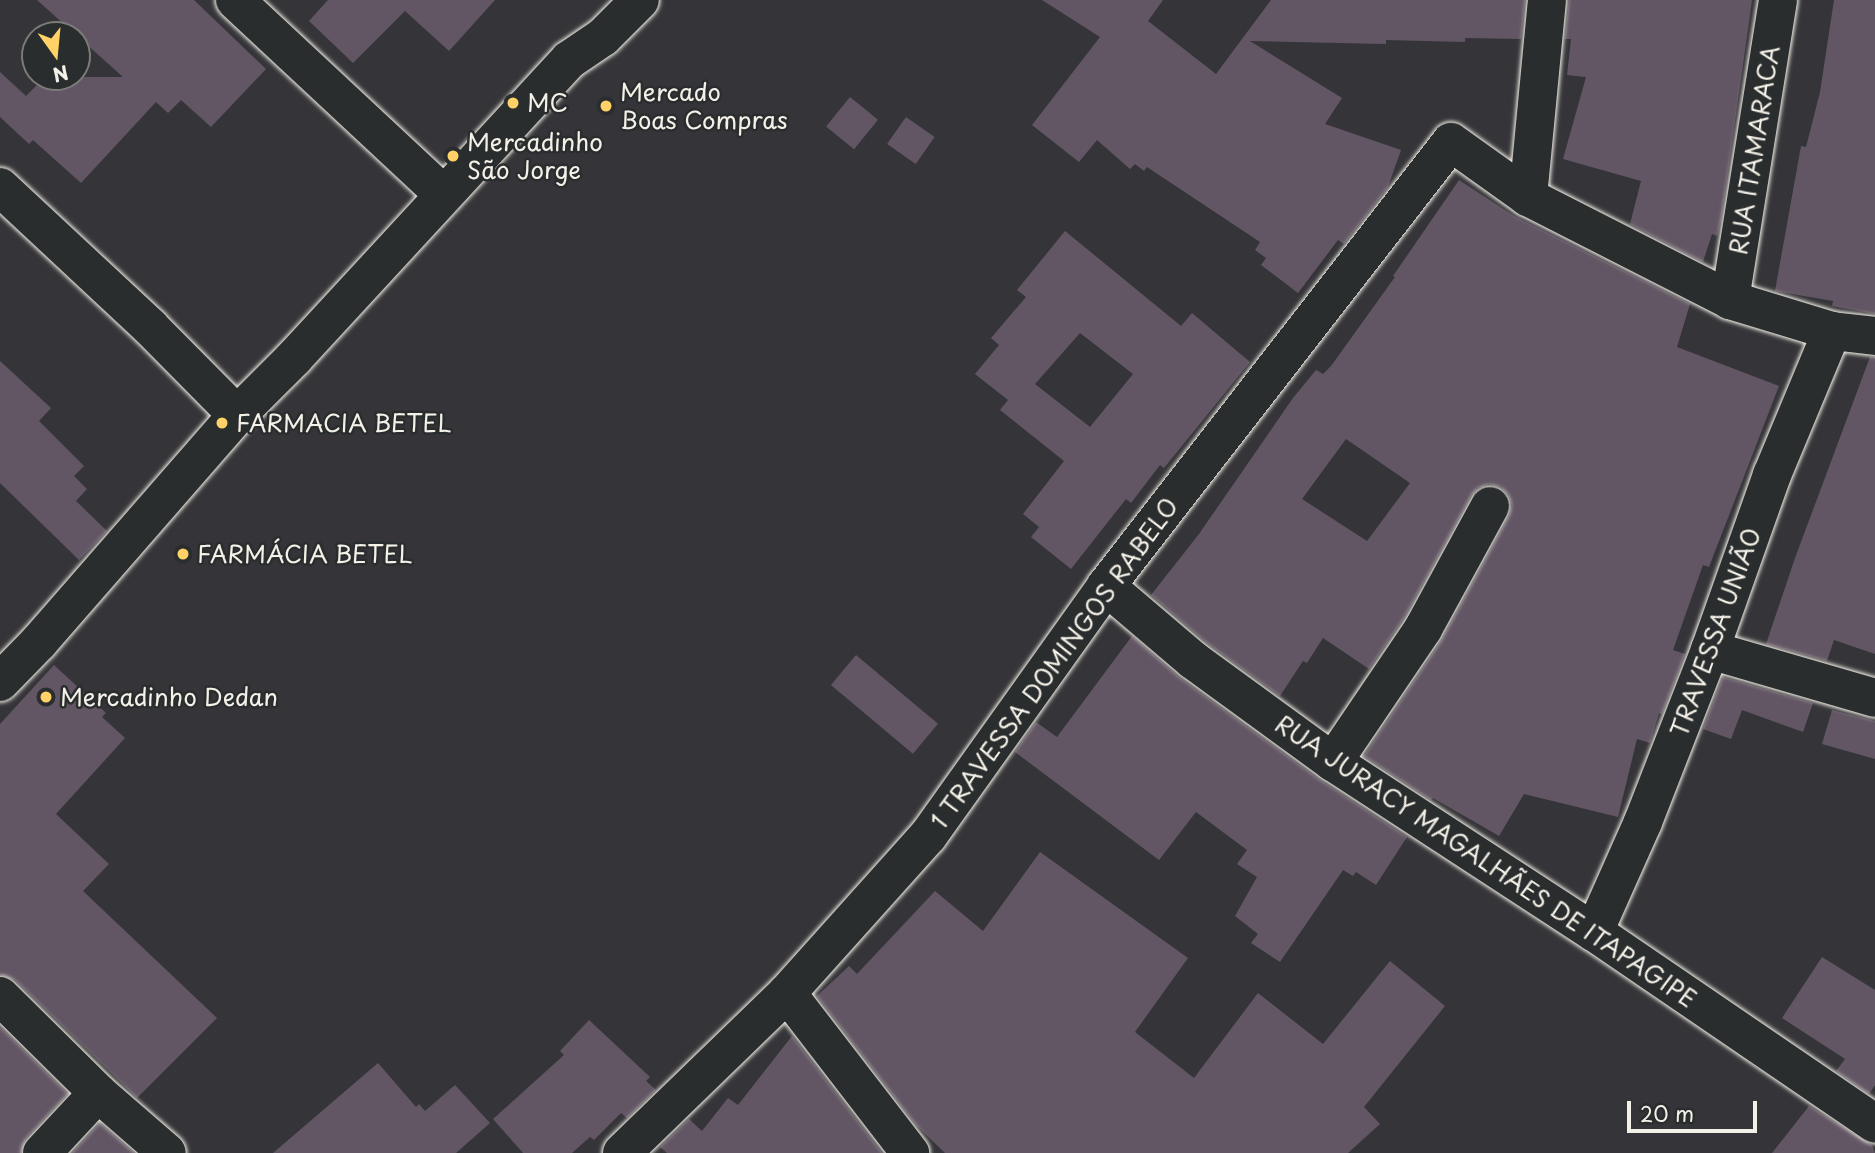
<!DOCTYPE html>
<html>
<head>
<meta charset="utf-8">
<style>
  body { margin:0 }
  #map { position:relative; width:1875px; height:1153px; overflow:hidden; background:#353539; font-family:"Playpen Sans",sans-serif }
  div>[style] { position:absolute }
  .building>* { inset:0; background:#625664; transform-origin:0 0 }
  .roads { filter:drop-shadow(0 0 2px #f4f1e8) drop-shadow(0 0 2px #f4f1e8) }
  .minor>* { height:38px; margin:-19px; padding:0 19px; transform-origin:19px; border-radius:19px; background:#2a2d2e }
  .dots>* { width:19px; height:19px; translate:-50% -50%; box-sizing:border-box; border:4px solid #2a2d2e; border-radius:50% }
  span { translate:-50% -50%; white-space:nowrap; text-align:center; line-height:1.15; -webkit-text-stroke:5px #2a2d2e; paint-order:stroke }
  .poi-label { font-size:24px; color:#f4f1e8 }
  .left { translate:0 -50%; text-align:left }
  .street-label { font-size:24px; color:#f4f1e8 }
  .north { position:absolute; left:21px; top:21px; width:70px; height:70px; box-sizing:border-box; background:#2a2d2e; border:2px solid #7b7b78; border-radius:50%; rotate:165deg; font-size:19px; font-weight:700; line-height:28px; text-align:center; color:#f4f1e8 }
  .north::after { content:''; display:block; margin:auto; width:24px; height:32px; background:#ffd166; clip-path:polygon(50% 0,100% 100%,50% 72%,0 100%) }
  .scale { position:absolute; left:1627px; top:1101px; width:130px; height:32px; box-sizing:border-box; border:4px solid #f4f1e8; border-top:0; padding-left:9px; font-size:21px; line-height:24px; white-space:nowrap; color:#f4f1e8; -webkit-text-stroke:5px #2a2d2e; paint-order:stroke }
</style>
</head>
<body>
<div id="map">
  <div class="building">
    <i style="clip-path:polygon(37px 0,194px 0,266px 69px,211px 127px,181px 100px,168px 113px,156px 102px,81px 183px,33px 140px,29px 144px,0 117px,0 72px,26px 96px,45px 77px,123px 77px)"></i>
    <i style="clip-path:polygon(328px 0,495px 0,449px 51px,405px 11px,353px 63px,309px 21px)"></i>
    <i style="clip-path:polygon(1042px 0,1163px 0,1148px 21px,1216px 74px,1271px 0,1525px 0,1521px 39px,1465px 38px,1465px 42px,1386px 40px,1386px 44px,1250px 41px,1342px 98px,1325px 124px,1401px 150px,1388px 187px,1344px 244px,1338px 240px,1298px 293px,1261px 265px,1266px 258px,1255px 250px,1260px 242px,1147px 167px,1144px 171px,1135px 164px,1130px 169px,1097px 140px,1079px 162px,1032px 125px,1100px 37px)"></i>
    <i style="clip-path:polygon(1569px 0,1752px 0,1721px 221px,1717px 236px,1712px 234px,1703px 262px,1630px 224px,1641px 181px,1563px 159px,1586px 77px,1567px 75px,1571px 39px,1565px 39px)"></i>
    <i style="clip-path:polygon(1834px 0,1875px 0,1875px 314px,1832px 306px,1833px 301px,1775px 291px,1801px 146px,1806px 147px,1820px 92px)"></i>
    <i style="left:850px;top:97px;width:36px;height:38px;rotate:39deg"></i>
    <i style="left:906px;top:117px;width:35px;height:33px;rotate:35deg"></i>
    <i style="clip-path:polygon(evenodd,1459px 180px,1514px 216px,1690px 304px,1677px 347px,1779px 386px,1709px 567px,1703px 565px,1673px 650px,1685px 654px,1662px 714px,1659px 713px,1650px 743px,1637px 739px,1618px 817px,1524px 794px,1499px 836px,1433px 798px,1431px 800px,1364px 756px,1441px 641px,1509px 516px,1512px 505px,1508px 494px,1501px 487px,1489px 484px,1478px 488px,1471px 496px,1404px 618px,1369px 669px,1323px 638px,1307px 663px,1303px 661px,1280px 696px,1207px 643px,1151px 595px,1199px 534px,1293px 398px,1316px 370px,1323px 374px,1331px 366px,1395px 277px,1393px 276px,1459px 180px,1346px 439px,1410px 483px,1367px 541px,1302px 499px,1346px 439px)"></i>
    <i style="clip-path:polygon(evenodd,1065px 231px,1181px 326px,1192px 313px,1250px 362px,1164px 468px,1160px 465px,1131px 503px,1126px 499px,1071px 569px,1031px 537px,1039px 527px,1023px 514px,1064px 461px,1000px 410px,1008px 400px,975px 374px,999px 345px,991px 338px,1026px 297px,1017px 290px,1065px 231px,1080px 333px,1133px 374px,1090px 427px,1035px 384px,1080px 333px)"></i>
    <i style="clip-path:polygon(1870px 357px,1875px 357px,1875px 654px,1834px 640px,1827px 661px,1766px 644px,1795px 558px)"></i>
    <i style="clip-path:polygon(0 361px,51px 408px,39px 421px,84px 466px,74px 476px,87px 489px,76px 501px,107px 531px,79px 560px,0 483px)"></i>
    <i style="clip-path:polygon(1132px 636px,1180px 678px,1320px 780px,1407px 837px,1376px 885px,1356px 872px,1353px 876px,1343px 870px,1280px 962px,1251px 943px,1258px 934px,1235px 916px,1257px 877px,1237px 864px,1247px 850px,1196px 812px,1159px 860px,1015px 752px,1036px 722px,1057px 737px)"></i>
    <i style="left:856px;top:655px;width:107px;height:39px;rotate:40deg"></i>
    <i style="clip-path:polygon(54px 665px,106px 713px,102px 717px,125px 738px,56px 814px,109px 864px,83px 891px,217px 1018px,137px 1098px,15px 980px,0 975px,0 724px)"></i>
    <i style="clip-path:polygon(1723px 677px,1813px 703px,1803px 732px,1742px 710px,1731px 739px,1703px 729px)"></i>
    <i style="clip-path:polygon(1832px 710px,1875px 721px,1875px 759px,1822px 744px)"></i>
    <i style="clip-path:polygon(1040px 852px,1188px 958px,1135px 1032px,1194px 1078px,1258px 993px,1323px 1044px,1390px 961px,1445px 1006px,1364px 1107px,1380px 1124px,1348px 1153px,945px 1153px,916px 1125px,817px 996px,849px 966px,857px 974px,935px 891px,983px 931px)"></i>
    <i style="clip-path:polygon(1822px 957px,1875px 990px,1875px 1085px,1869px 1094px,1836px 1071px,1845px 1059px,1782px 1018px)"></i>
    <i style="clip-path:polygon(589px 1020px,650px 1077px,646px 1081px,656px 1090px,627px 1118px,621px 1113px,594px 1140px,590px 1137px,572px 1153px,523px 1153px,493px 1119px,564px 1055px,560px 1051px)"></i>
    <i style="clip-path:polygon(0 1027px,68px 1094px,26px 1138px,21px 1153px,0 1153px)"></i>
    <i style="clip-path:polygon(792px 1036px,882px 1153px,667px 1153px,660px 1147px,689px 1119px,702px 1131px,728px 1098px,738px 1105px)"></i>
    <i style="clip-path:polygon(378px 1063px,416px 1107px,419px 1104px,425px 1111px,455px 1085px,490px 1123px,456px 1153px,273px 1153px)"></i>
    <i style="clip-path:polygon(1809px 1106px,1872px 1145px,1875px 1153px,1772px 1153px)"></i>
    <i style="clip-path:polygon(100px 1123px,134px 1153px,72px 1153px)"></i>
  </div>
  <div class="roads">
    <div class="minor">
      <i style="left:235px;top:0;width:284px;rotate:43deg"></i>
      <i style="left:0;top:187px;width:205px;rotate:43deg"></i>
      <i style="left:150px;top:327px;width:124px;rotate:45.3deg"></i>
      <i style="left:1528px;top:197px;width:198px;rotate:-84.5deg"></i>
      <i style="left:1730px;top:300px;width:304px;rotate:-80.9deg"></i>
      <i style="left:1106px;top:586px;width:114px;rotate:40.4deg"></i>
      <i style="left:1193px;top:660px;width:173px;rotate:36.1deg"></i>
      <i style="left:1333px;top:762px;width:311px;rotate:33.1deg"></i>
      <i style="left:1594px;top:932px;width:340px;rotate:34.3deg"></i>
      <i style="left:1710px;top:650px;width:172px;rotate:16.2deg"></i>
      <i style="left:0;top:682px;width:56px;rotate:-45.7deg"></i>
      <i style="left:39px;top:642px;width:301px;rotate:-48.9deg"></i>
      <i style="left:237px;top:415px;width:81px;rotate:-45deg"></i>
      <i style="left:294px;top:358px;width:405px;rotate:-47.3deg"></i>
      <i style="left:569px;top:60px;width:41px;rotate:-34.1deg"></i>
      <i style="left:603px;top:37px;width:52px;rotate:-45deg"></i>
      <i style="left:1333px;top:762px;width:161px;rotate:-55.9deg"></i>
      <i style="left:1423px;top:629px;width:140px;rotate:-61.4deg"></i>
      <i style="left:1594px;top:932px;width:120px;rotate:-66deg"></i>
      <i style="left:1643px;top:822px;width:185px;rotate:-68.7deg"></i>
      <i style="left:1710px;top:650px;width:186px;rotate:-70.5deg"></i>
      <i style="left:1772px;top:475px;width:156px;rotate:-67.4deg"></i>
      <i style="left:787px;top:993px;width:202px;rotate:52.4deg"></i>
      <i style="left:0;top:996px;width:138px;rotate:44.7deg"></i>
      <i style="left:98px;top:1093px;width:91px;rotate:41deg"></i>
      <i style="left:42px;top:1153px;width:82px;rotate:-47deg"></i>
      <i style="left:622px;top:1153px;width:230px;rotate:-44.1deg"></i>
      <i style="left:787px;top:993px;width:211px;rotate:-48.1deg"></i>
      <i style="left:928px;top:836px;width:307px;rotate:-54.5deg"></i>
      <i style="left:1106px;top:586px;width:562px;rotate:-52.15deg"></i>
      <i style="left:1451px;top:142px;width:95px;rotate:35.5deg"></i>
      <i style="left:1528px;top:197px;width:227px;rotate:27deg"></i>
      <i style="left:1730px;top:300px;width:107px;rotate:16.9deg"></i>
      <i style="left:1832px;top:331px;width:43px;rotate:6.6deg"></i>
    </div>
  </div>
  <div class="dots">
    <i style="left:513px;top:103px;background:#ffd166"></i>
    <i style="left:606px;top:106px;background:#ffd166"></i>
    <i style="left:453px;top:156px;background:#ffd166"></i>
    <i style="left:222px;top:423px;background:#ffd166"></i>
    <i style="left:183px;top:554px;background:#ffd166"></i>
    <i style="left:46px;top:697px;background:#ffd166"></i>
  </div>
  <div class="poi-label">
    <span class="left" style="left:620px;top:106px">Mercado<br>Boas Compras</span>
    <span class="left" style="left:527px;top:103px">MC</span>
    <span class="left" style="left:467px;top:156px">Mercadinho<br>São Jorge</span>
    <span class="left" style="left:236px;top:423px">FARMACIA BETEL</span>
    <span class="left" style="left:197px;top:554px">FARMÁCIA BETEL</span>
    <span class="left" style="left:60px;top:697px">Mercadinho Dedan</span>
  </div>
  <div class="street-label">
    <span style="left:1754px;top:150px;rotate:-81deg">RUA ITAMARACA</span>
    <span style="left:1715px;top:632px;rotate:-70deg">TRAVESSA UNIÃO</span>
    <span style="left:1054px;top:663px;rotate:-54deg">1 TRAVESSA DOMINGOS RABELO</span>
    <span style="left:1486px;top:861px;rotate:34deg">RUA JURACY MAGALHÃES DE ITAPAGIPE</span>
  </div>
  <div class="north">N</div>
  <div class="scale">20 m</div>
</div>
</body>
</html>
